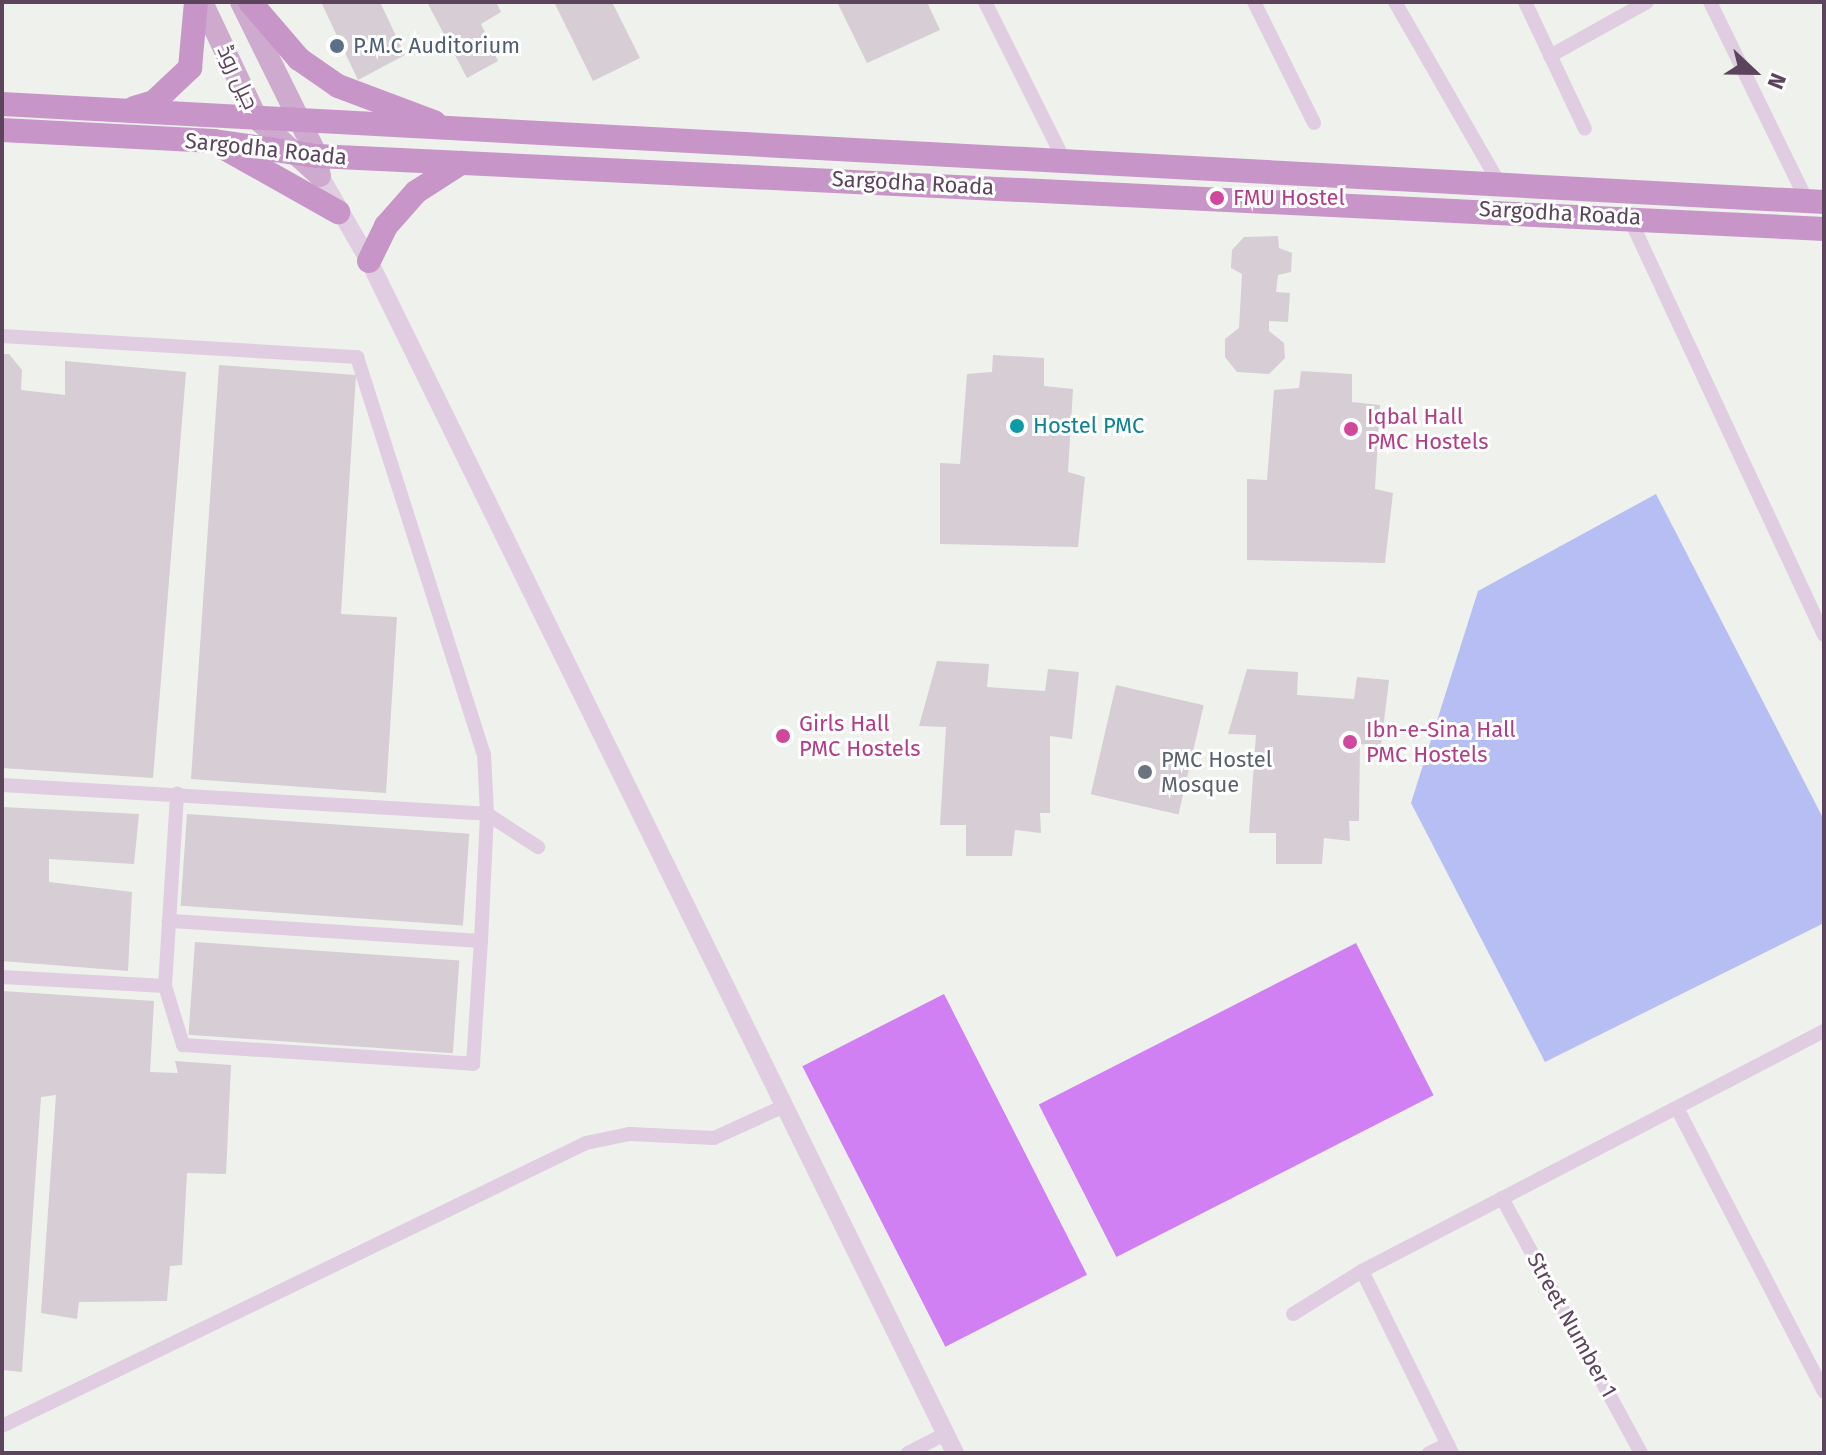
<!DOCTYPE html>
<html>
<head>
<meta charset="utf-8">
<style>
  body { margin:0 }
  #map { position:relative; width:1826px; height:1455px; overflow:hidden; background:#eff1ed; font-family:"Fira Sans",Cairo,sans-serif }
  div>[style] { position:absolute }
  .green>* { inset:0; background:#b7bef3 }
  .water>* { inset:0; background:#d180f4; transform-origin:0 0 }
  .building>* { inset:0; background:#d6cdd5; transform-origin:0 0 }
  .minor>* { height:14px; margin:-7px; padding:0 7px; transform-origin:7px; border-radius:7px; background:#e0cde1 }
  .tertiary>* { height:18px; margin:-9px; padding:0 9px; transform-origin:9px; border-radius:9px; background:#e0cde1 }
  .primary>* { height:22px; margin:-11px; padding:0 11px; transform-origin:11px; border-radius:11px; background:#cfaacf }
  .trunk>* { height:24px; margin:-12px; padding:0 12px; transform-origin:12px; border-radius:12px; background:#c895c8 }
  .dots>* { width:22px; height:22px; translate:-50% -50%; box-sizing:border-box; border:4px solid #fff; border-radius:50% }
  span { translate:-50% -50%; white-space:nowrap; text-align:center; line-height:1.15; -webkit-text-stroke:6px #fff; paint-order:stroke }
  .service-label { font-size:22px; color:#4e5e75 }
  .left { translate:0 -50%; text-align:left }
  .street-label { font-size:22px; color:#5c445d }
  .hotel-label { font-size:22px; color:#b23c85 }
  .culture-label { font-size:22px; color:#0d838f }
  .worship-label { font-size:22px; color:#5b616d }
  .frame { position:absolute; inset:0; border:4px solid #5c445d; pointer-events:none }
  .north { position:absolute; left:1714px; top:32px; width:80px; height:80px; -webkit-text-stroke:6px #fff; paint-order:stroke; rotate:112deg; font-size:22px; font-weight:700; line-height:32px; text-align:center; color:#5c445d }
  .north::after { content:''; display:block; margin:auto; width:28px; height:36px; background:#5c445d; clip-path:polygon(50% 0,100% 100%,50% 72%,0 100%) }
</style>
</head>
<body>
<div id="map">
  <div class="green">
    <i style="clip-path:polygon(1656px 494px,1824px 820px,1824px 923px,1545px 1062px,1411px 803px,1478px 591px)"></i>
  </div>
  <div class="water">
    <i style="left:1356px;top:943px;width:171px;height:356px;rotate:63deg"></i>
    <i style="left:944px;top:994px;width:315px;height:159px;rotate:63deg"></i>
  </div>
  <div class="building">
    <i style="clip-path:polygon(321px 2px,380px 2px,405px 55px,358px 80px)"></i>
    <i style="clip-path:polygon(427px 2px,496px 2px,501px 12px,481px 24px,498px 61px,467px 78px)"></i>
    <i style="clip-path:polygon(554px 2px,612px 2px,640px 58px,593px 81px)"></i>
    <i style="clip-path:polygon(837px 2px,927px 2px,940px 30px,867px 63px)"></i>
    <i style="clip-path:polygon(1278px 236px,1279px 248px,1292px 253px,1291px 272px,1278px 275px,1276px 292px,1290px 293px,1288px 322px,1269px 321px,1269px 331px,1284px 343px,1285px 358px,1269px 374px,1237px 372px,1225px 357px,1225px 339px,1239px 328px,1242px 274px,1231px 268px,1232px 250px,1244px 237px)"></i>
    <i style="clip-path:polygon(2px 354px,9px 354px,22px 370px,21px 390px,65px 395px,65px 361px,186px 372px,153px 778px,2px 768px)"></i>
    <i style="clip-path:polygon(993px 355px,1044px 358px,1044px 386px,1073px 389px,1068px 472px,1085px 477px,1078px 547px,940px 544px,940px 463px,960px 464px,967px 374px,992px 372px)"></i>
    <i style="clip-path:polygon(219px 365px,356px 375px,341px 614px,397px 617px,386px 793px,191px 779px)"></i>
    <i style="clip-path:polygon(1301px 371px,1352px 374px,1352px 402px,1380px 405px,1375px 489px,1393px 493px,1385px 563px,1247px 560px,1247px 479px,1267px 480px,1274px 390px,1299px 388px)"></i>
    <i style="clip-path:polygon(937px 661px,989px 664px,987px 687px,1045px 691px,1048px 669px,1079px 672px,1072px 739px,1050px 736px,1050px 813px,1040px 813px,1041px 833px,1015px 830px,1012px 856px,966px 856px,966px 825px,940px 825px,946px 727px,919px 726px)"></i>
    <i style="clip-path:polygon(1247px 669px,1298px 672px,1297px 695px,1354px 699px,1357px 677px,1389px 680px,1381px 746px,1360px 744px,1359px 821px,1349px 821px,1350px 841px,1324px 838px,1322px 864px,1276px 864px,1276px 833px,1249px 833px,1256px 735px,1228px 734px)"></i>
    <i style="left:1116px;top:685px;width:90px;height:112px;rotate:13deg"></i>
    <i style="clip-path:polygon(2px 807px,139px 814px,134px 864px,49px 859px,49px 882px,132px 892px,128px 971px,2px 961px)"></i>
    <i style="left:187px;top:814px;width:283px;height:92px;rotate:4deg"></i>
    <i style="left:195px;top:942px;width:265px;height:93px;rotate:4deg"></i>
    <i style="clip-path:polygon(2px 991px,154px 1001px,150px 1072px,178px 1073px,175px 1061px,231px 1065px,226px 1174px,187px 1173px,182px 1265px,170px 1266px,167px 1301px,79px 1302px,77px 1319px,41px 1313px,56px 1095px,41px 1097px,22px 1372px,2px 1370px)"></i>
  </div>
  <div class="minor">
    <i style="left:985px;top:2px;width:181px;rotate:63.4deg"></i>
    <i style="left:1254px;top:2px;width:135px;rotate:63.6deg"></i>
    <i style="left:1395px;top:2px;width:212px;rotate:60.1deg"></i>
    <i style="left:1525px;top:2px;width:140px;rotate:64.7deg"></i>
    <i style="left:1710px;top:2px;width:221px;rotate:64deg"></i>
    <i style="left:1550px;top:56px;width:111px;rotate:-29.1deg"></i>
    <i style="left:1629px;top:217px;width:461px;rotate:65deg"></i>
    <i style="left:2px;top:336px;width:356px;rotate:3.4deg"></i>
    <i style="left:357px;top:357px;width:417px;rotate:72.3deg"></i>
    <i style="left:484px;top:754px;width:60px;rotate:87.1deg"></i>
    <i style="left:487px;top:814px;width:61px;rotate:32.9deg"></i>
    <i style="left:2px;top:785px;width:486px;rotate:3.4deg"></i>
    <i style="left:487px;top:814px;width:127px;rotate:92.7deg"></i>
    <i style="left:2px;top:977px;width:163px;rotate:3.2deg"></i>
    <i style="left:165px;top:986px;width:193px;rotate:-86.4deg"></i>
    <i style="left:165px;top:986px;width:62px;rotate:73deg"></i>
    <i style="left:183px;top:1045px;width:291px;rotate:3.7deg"></i>
    <i style="left:473px;top:1064px;width:123px;rotate:-86.3deg"></i>
    <i style="left:481px;top:941px;width:313px;rotate:-176.3deg"></i>
    <i style="left:1677px;top:1108px;width:320px;rotate:62.6deg"></i>
    <i style="left:1502px;top:1198px;width:290px;rotate:61.4deg"></i>
    <i style="left:1293px;top:1314px;width:81px;rotate:-31.9deg"></i>
    <i style="left:2px;top:1426px;width:649px;rotate:-25.85deg"></i>
    <i style="left:586px;top:1143px;width:45px;rotate:-11.6deg"></i>
    <i style="left:630px;top:1134px;width:84px;rotate:2.7deg"></i>
    <i style="left:714px;top:1138px;width:75px;rotate:-24.5deg"></i>
    <i style="left:908px;top:1453px;width:42px;rotate:-27.2deg"></i>
    <i style="left:1429px;top:1453px;width:21px;rotate:-25deg"></i>
    <i style="left:1452px;top:1453px;width:203px;rotate:-116.3deg"></i>
    <i style="left:1362px;top:1271px;width:521px;rotate:-27.45deg"></i>
  </div>
  <div class="tertiary">
    <i style="left:320px;top:176px;width:98px;rotate:60deg"></i>
    <i style="left:369px;top:261px;width:1328px;rotate:63.82deg"></i>
  </div>
  <div class="primary">
    <i style="left:202px;top:2px;width:129px;rotate:64.8deg"></i>
    <i style="left:257px;top:119px;width:85px;rotate:42.1deg"></i>
    <i style="left:241px;top:2px;width:172px;rotate:63.7deg"></i>
    <i style="left:317px;top:156px;width:15px;rotate:82deg"></i>
  </div>
  <div class="trunk">
    <i style="left:250px;top:2px;width:75px;rotate:49.3deg"></i>
    <i style="left:299px;top:59px;width:47px;rotate:34.7deg"></i>
    <i style="left:338px;top:86px;width:103px;rotate:20.6deg"></i>
    <i style="left:2px;top:104px;width:1825px;rotate:3.08deg"></i>
    <i style="left:134px;top:108px;width:21px;rotate:-17deg"></i>
    <i style="left:154px;top:102px;width:50px;rotate:-43.4deg"></i>
    <i style="left:190px;top:68px;width:66px;rotate:-84.8deg"></i>
    <i style="left:2px;top:130px;width:212px;rotate:3deg"></i>
    <i style="left:214px;top:141px;width:104px;rotate:8.3deg"></i>
    <i style="left:317px;top:156px;width:1509px;rotate:2.77deg"></i>
    <i style="left:226px;top:149px;width:129px;rotate:29.4deg"></i>
    <i style="left:369px;top:261px;width:39px;rotate:-64deg"></i>
    <i style="left:386px;top:226px;width:45px;rotate:-48.6deg"></i>
    <i style="left:416px;top:192px;width:54px;rotate:-32.8deg"></i>
  </div>
  <div class="dots">
    <i style="left:337px;top:46px;background:#5c6f8a"></i>
    <i style="left:1217px;top:198px;background:#d1479c"></i>
    <i style="left:1017px;top:426px;background:#0f9aa8"></i>
    <i style="left:1351px;top:429px;background:#d1479c"></i>
    <i style="left:783px;top:736px;background:#d1479c"></i>
    <i style="left:1350px;top:742px;background:#d1479c"></i>
    <i style="left:1145px;top:772px;background:#6b7280"></i>
  </div>
  <div class="service-label">
    <span class="left" style="left:353px;top:46px">P.M.C Auditorium</span>
  </div>
  <div class="street-label">
    <span style="left:238px;top:77px;rotate:65deg">جیل روڈ</span>
    <span style="left:266px;top:149px;rotate:6deg">Sargodha Roada</span>
    <span style="left:913px;top:183px;rotate:3deg">Sargodha Roada</span>
    <span style="left:1560px;top:213px;rotate:3deg">Sargodha Roada</span>
    <span style="left:1572px;top:1325px;rotate:61deg">Street Number 1</span>
  </div>
  <div class="hotel-label">
    <span class="left" style="left:1233px;top:198px">FMU Hostel</span>
    <span class="left" style="left:1367px;top:429px">Iqbal Hall<br>PMC Hostels</span>
    <span class="left" style="left:799px;top:736px">Girls Hall<br>PMC Hostels</span>
    <span class="left" style="left:1366px;top:742px">Ibn-e-Sina Hall<br>PMC Hostels</span>
  </div>
  <div class="culture-label">
    <span class="left" style="left:1033px;top:426px">Hostel PMC</span>
  </div>
  <div class="worship-label">
    <span class="left" style="left:1161px;top:772px">PMC Hostel<br>Mosque</span>
  </div>
  <div class="frame"></div>
  <div class="north">N</div>
</div>
</body>
</html>
